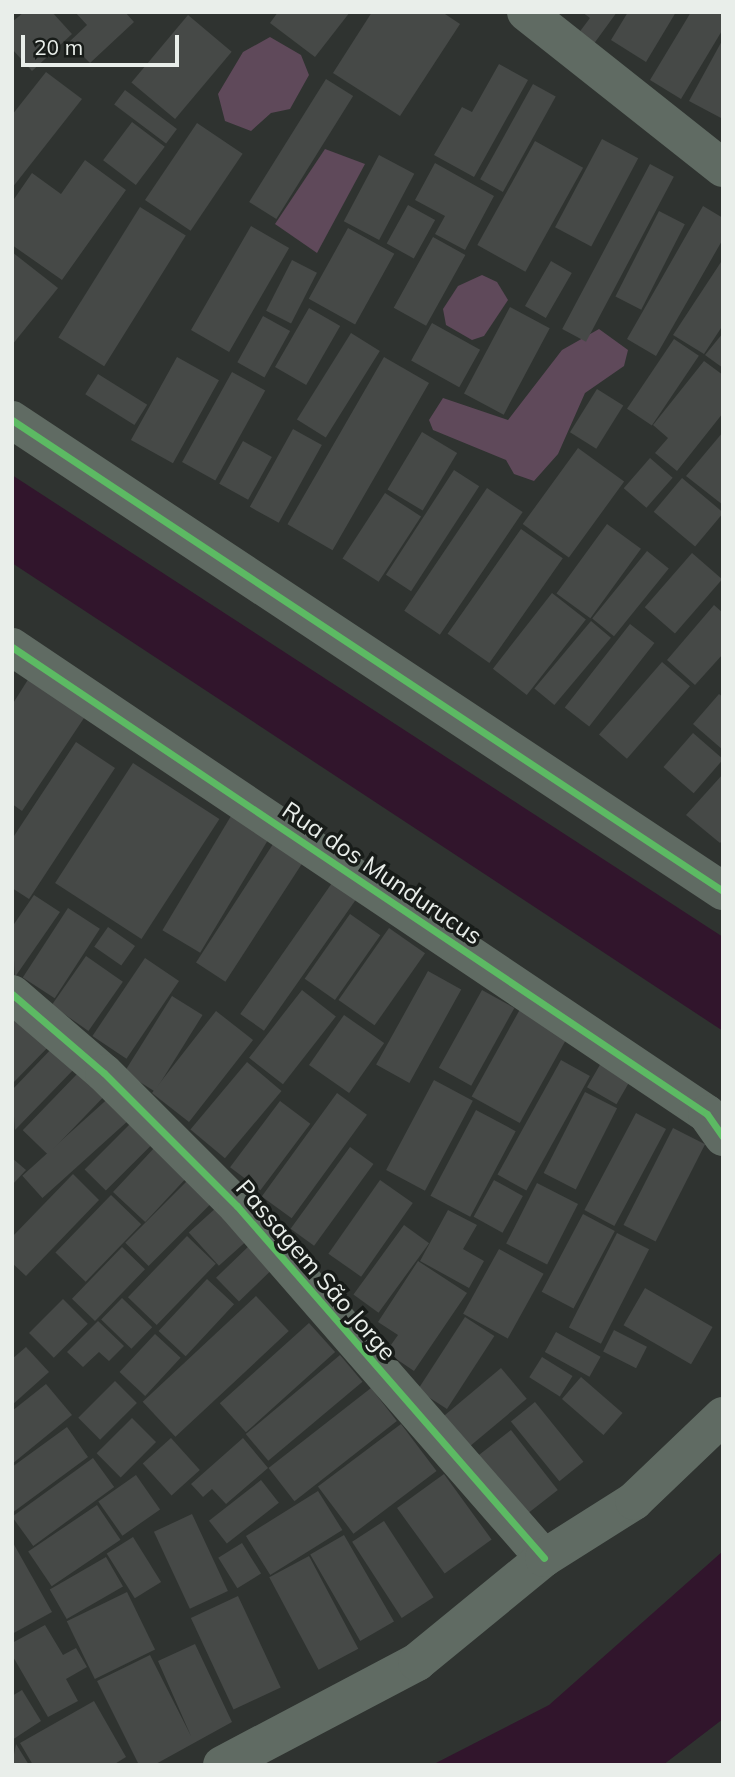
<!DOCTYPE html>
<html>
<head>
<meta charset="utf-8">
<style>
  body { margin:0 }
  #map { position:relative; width:735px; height:1777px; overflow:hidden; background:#2f3330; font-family:Mulish,sans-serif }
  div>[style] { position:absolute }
  .green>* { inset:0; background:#5f495a }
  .water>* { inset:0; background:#31152c }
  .building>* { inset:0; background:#464947; transform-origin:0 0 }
  .minor>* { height:38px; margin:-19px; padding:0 19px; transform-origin:19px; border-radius:19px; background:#606b63 }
  .tertiary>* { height:38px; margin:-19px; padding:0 19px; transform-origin:19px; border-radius:19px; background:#606b63 }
  .cycleway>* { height:7px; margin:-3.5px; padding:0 3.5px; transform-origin:3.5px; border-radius:3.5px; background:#5cba63 }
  span { translate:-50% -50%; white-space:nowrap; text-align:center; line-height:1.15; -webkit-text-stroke:7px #181c19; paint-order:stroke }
  .street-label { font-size:24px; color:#e9eeea }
  .frame { position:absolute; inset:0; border:14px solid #e9eeea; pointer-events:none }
  .scale { position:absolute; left:21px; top:35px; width:158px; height:32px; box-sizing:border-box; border:4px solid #e9eeea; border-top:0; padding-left:9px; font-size:21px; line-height:24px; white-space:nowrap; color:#e9eeea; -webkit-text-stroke:5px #181c19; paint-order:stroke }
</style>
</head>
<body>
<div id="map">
  <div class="green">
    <i style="clip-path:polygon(270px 37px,301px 55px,309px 75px,290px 109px,271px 113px,251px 131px,225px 121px,218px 94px,243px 52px)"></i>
    <i style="clip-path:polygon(325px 149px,365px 164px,317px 253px,275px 224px)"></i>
    <i style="clip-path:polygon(482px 275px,497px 282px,508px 300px,484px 336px,472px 340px,446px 325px,443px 309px,458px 286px)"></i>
    <i style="clip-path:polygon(599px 329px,628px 350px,624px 366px,585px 393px,558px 454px,534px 481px,514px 474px,506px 460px,433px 430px,429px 420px,443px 398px,508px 420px,562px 350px)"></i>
  </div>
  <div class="water">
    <i style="clip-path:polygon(12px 475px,723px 937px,723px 1031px,12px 563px)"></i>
    <i style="clip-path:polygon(723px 1551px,723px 1719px,663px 1765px,432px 1765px,549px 1705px)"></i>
  </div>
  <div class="building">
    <i style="clip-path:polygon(24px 12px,52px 12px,72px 34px,32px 71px,12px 49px,12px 22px)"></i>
    <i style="clip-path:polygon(75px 12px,125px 12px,134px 22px,90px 63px,69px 42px,87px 25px)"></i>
    <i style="clip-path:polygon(278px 12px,350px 12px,315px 57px,270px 23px)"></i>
    <i style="clip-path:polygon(372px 12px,442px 12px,460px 24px,400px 116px,333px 73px)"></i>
    <i style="clip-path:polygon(582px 12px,617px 12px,593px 45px,578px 34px,590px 18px)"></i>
    <i style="clip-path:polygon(628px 12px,676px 12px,646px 62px,611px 40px)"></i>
    <i style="clip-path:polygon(691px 12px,723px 12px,723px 29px,681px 99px,650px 80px)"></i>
    <i style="left:188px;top:15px;width:57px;height:88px;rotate:40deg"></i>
    <i style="clip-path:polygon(723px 39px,723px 114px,721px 118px,689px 101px)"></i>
    <i style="clip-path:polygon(499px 64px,528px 80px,474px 177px,434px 155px,462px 107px,472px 112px)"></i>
    <i style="clip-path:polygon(46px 72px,82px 99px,12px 188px,12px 115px)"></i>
    <i style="left:326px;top:79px;width:32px;height:145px;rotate:32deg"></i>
    <i style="left:533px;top:84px;width:26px;height:109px;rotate:29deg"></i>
    <i style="left:125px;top:90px;width:65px;height:18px;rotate:37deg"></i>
    <i style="left:132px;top:122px;width:41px;height:48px;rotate:37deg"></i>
    <i style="left:197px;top:123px;width:55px;height:93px;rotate:34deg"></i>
    <i style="left:602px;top:139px;width:41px;height:100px;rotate:28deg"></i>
    <i style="left:535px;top:141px;width:55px;height:119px;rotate:29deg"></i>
    <i style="left:379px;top:155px;width:40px;height:75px;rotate:28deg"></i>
    <i style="clip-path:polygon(85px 160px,126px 190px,62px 280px,12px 245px,12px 202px,32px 173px,61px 194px)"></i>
    <i style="clip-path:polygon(435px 163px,494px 196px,465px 250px,435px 234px,445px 216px,415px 200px)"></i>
    <i style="left:650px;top:164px;width:27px;height:187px;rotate:28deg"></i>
    <i style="left:408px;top:205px;width:31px;height:44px;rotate:29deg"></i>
    <i style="clip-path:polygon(703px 206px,723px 218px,723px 239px,656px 356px,627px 339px)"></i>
    <i style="left:140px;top:207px;width:54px;height:154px;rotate:32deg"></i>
    <i style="left:659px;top:211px;width:29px;height:96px;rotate:27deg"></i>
    <i style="left:251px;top:226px;width:44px;height:120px;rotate:30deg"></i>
    <i style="left:348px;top:228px;width:53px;height:81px;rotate:29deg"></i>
    <i style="left:433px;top:237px;width:37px;height:81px;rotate:29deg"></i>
    <i style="clip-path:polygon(12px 252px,58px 288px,12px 345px)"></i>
    <i style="clip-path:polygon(723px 259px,723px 325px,704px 354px,673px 335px)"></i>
    <i style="left:292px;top:260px;width:28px;height:57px;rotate:27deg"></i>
    <i style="left:551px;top:261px;width:24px;height:52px;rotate:30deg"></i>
    <i style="left:510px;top:307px;width:45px;height:98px;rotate:28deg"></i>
    <i style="left:309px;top:308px;width:36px;height:68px;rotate:30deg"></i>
    <i style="left:263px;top:316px;width:31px;height:53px;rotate:29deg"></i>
    <i style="left:432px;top:323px;width:55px;height:43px;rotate:29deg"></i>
    <i style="left:351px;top:333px;width:34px;height:102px;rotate:32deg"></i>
    <i style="clip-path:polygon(723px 333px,723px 368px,705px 355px)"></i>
    <i style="left:674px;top:339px;width:30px;height:84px;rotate:34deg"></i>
    <i style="left:177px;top:357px;width:48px;height:95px;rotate:29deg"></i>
    <i style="left:384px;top:357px;width:52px;height:193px;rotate:30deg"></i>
    <i style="clip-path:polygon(704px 361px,723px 375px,723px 413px,677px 471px,655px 453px,668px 438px,653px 425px)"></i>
    <i style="left:232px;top:372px;width:38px;height:103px;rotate:29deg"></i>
    <i style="left:98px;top:374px;width:58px;height:24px;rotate:32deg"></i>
    <i style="left:597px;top:389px;width:31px;height:51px;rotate:32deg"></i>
    <i style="left:293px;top:429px;width:33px;height:89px;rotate:29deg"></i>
    <i style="left:422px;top:432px;width:41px;height:67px;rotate:31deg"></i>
    <i style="clip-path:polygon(723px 432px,723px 505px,686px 476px)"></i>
    <i style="left:243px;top:441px;width:33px;height:49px;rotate:29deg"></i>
    <i style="left:578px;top:448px;width:57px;height:94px;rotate:36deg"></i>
    <i style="left:650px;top:458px;width:30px;height:40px;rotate:41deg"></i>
    <i style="left:454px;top:470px;width:30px;height:125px;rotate:33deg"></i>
    <i style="left:682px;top:478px;width:54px;height:44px;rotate:40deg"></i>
    <i style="left:487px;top:488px;width:43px;height:148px;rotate:34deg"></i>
    <i style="left:385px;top:493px;width:43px;height:78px;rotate:33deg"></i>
    <i style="left:607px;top:524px;width:42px;height:86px;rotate:36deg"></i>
    <i style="left:521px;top:529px;width:51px;height:128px;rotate:35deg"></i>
    <i style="left:647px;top:551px;width:28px;height:87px;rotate:39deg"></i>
    <i style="left:692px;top:553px;width:40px;height:72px;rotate:41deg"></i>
    <i style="left:552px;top:593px;width:43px;height:96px;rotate:38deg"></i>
    <i style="clip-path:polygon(714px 605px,723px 613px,723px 654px,695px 685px,667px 660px)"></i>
    <i style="left:591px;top:621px;width:26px;height:88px;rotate:40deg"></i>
    <i style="left:630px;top:624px;width:31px;height:106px;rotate:38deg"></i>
    <i style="left:662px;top:662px;width:37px;height:96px;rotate:41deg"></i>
    <i style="clip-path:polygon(29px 678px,86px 715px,22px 811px,12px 804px,12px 705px)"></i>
    <i style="clip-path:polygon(719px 694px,723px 697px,723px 750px,693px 724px)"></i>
    <i style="left:693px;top:733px;width:40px;height:45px;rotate:41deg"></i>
    <i style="clip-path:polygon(76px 742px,115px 768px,29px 899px,12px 888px,12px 839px)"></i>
    <i style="left:133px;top:763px;width:103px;height:143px;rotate:33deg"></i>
    <i style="clip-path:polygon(723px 774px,723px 840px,720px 843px,686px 815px)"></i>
    <i style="left:234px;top:811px;width:44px;height:139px;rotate:31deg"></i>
    <i style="left:275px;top:841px;width:35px;height:145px;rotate:33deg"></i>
    <i style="left:332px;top:883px;width:29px;height:160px;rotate:35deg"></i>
    <i style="clip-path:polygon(34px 895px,60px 912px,15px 977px,12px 927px)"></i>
    <i style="left:68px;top:908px;width:38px;height:83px;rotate:33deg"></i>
    <i style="left:350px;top:914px;width:37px;height:79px;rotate:35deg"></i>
    <i style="left:108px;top:927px;width:33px;height:24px;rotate:35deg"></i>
    <i style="left:389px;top:928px;width:44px;height:88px;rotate:35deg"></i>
    <i style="left:86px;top:956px;width:45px;height:60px;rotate:35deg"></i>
    <i style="left:145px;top:958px;width:41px;height:94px;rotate:34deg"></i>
    <i style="left:428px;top:971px;width:38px;height:107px;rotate:29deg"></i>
    <i style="left:302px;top:990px;width:43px;height:86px;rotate:38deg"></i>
    <i style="left:482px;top:990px;width:37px;height:89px;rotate:29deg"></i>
    <i style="left:172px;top:996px;width:36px;height:90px;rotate:32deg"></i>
    <i style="left:524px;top:1002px;width:55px;height:108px;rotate:29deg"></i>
    <i style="clip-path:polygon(12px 1006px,52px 1043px,12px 1084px)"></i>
    <i style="left:216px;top:1011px;width:47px;height:104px;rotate:38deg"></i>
    <i style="left:344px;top:1015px;width:49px;height:61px;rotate:35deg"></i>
    <i style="clip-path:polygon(54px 1046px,76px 1067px,15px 1130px,12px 1090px)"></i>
    <i style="left:605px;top:1056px;width:34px;height:36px;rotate:30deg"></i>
    <i style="left:561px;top:1060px;width:33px;height:131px;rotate:29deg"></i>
    <i style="left:247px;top:1062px;width:45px;height:88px;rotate:40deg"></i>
    <i style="left:79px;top:1072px;width:35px;height:81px;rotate:44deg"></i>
    <i style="left:434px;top:1080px;width:44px;height:102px;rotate:28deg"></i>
    <i style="left:585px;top:1092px;width:36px;height:91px;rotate:27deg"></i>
    <i style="left:337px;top:1093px;width:37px;height:128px;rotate:36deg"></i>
    <i style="left:113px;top:1094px;width:30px;height:122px;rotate:48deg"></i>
    <i style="left:280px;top:1101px;width:38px;height:83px;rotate:37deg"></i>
    <i style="left:476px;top:1110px;width:45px;height:97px;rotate:28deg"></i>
    <i style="left:636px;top:1113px;width:34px;height:110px;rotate:28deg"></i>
    <i style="left:132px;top:1122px;width:30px;height:67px;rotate:45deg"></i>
    <i style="left:673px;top:1128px;width:36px;height:109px;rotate:27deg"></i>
    <i style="left:156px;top:1146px;width:44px;height:63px;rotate:43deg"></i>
    <i style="left:350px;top:1147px;width:29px;height:101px;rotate:36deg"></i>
    <i style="clip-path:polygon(12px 1158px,26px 1170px,12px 1185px)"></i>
    <i style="clip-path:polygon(73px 1174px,99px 1200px,26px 1276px,12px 1263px,12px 1237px)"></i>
    <i style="left:191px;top:1177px;width:33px;height:93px;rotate:45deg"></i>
    <i style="left:380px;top:1180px;width:40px;height:90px;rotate:35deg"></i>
    <i style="left:494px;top:1180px;width:33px;height:42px;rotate:29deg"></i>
    <i style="left:537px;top:1183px;width:46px;height:68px;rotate:27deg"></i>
    <i style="left:111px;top:1195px;width:42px;height:80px;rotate:44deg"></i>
    <i style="left:217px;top:1207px;width:45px;height:38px;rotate:48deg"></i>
    <i style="clip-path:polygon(448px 1210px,477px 1225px,463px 1249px,484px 1261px,469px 1288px,420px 1261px)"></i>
    <i style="left:583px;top:1214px;width:36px;height:88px;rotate:28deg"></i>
    <i style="left:404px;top:1225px;width:31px;height:86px;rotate:36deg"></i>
    <i style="left:617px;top:1233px;width:36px;height:106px;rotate:27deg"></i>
    <i style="left:187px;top:1236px;width:40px;height:85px;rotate:44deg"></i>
    <i style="left:252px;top:1243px;width:33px;height:50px;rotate:46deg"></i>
    <i style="left:122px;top:1247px;width:32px;height:72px;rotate:44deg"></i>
    <i style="left:499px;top:1249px;width:51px;height:74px;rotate:29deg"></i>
    <i style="clip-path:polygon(418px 1261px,467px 1293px,414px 1371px,386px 1352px,398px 1335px,378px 1322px)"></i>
    <i style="left:207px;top:1279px;width:37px;height:71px;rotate:43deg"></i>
    <i style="left:645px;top:1288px;width:78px;height:43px;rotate:30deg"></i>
    <i style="left:256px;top:1296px;width:48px;height:155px;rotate:47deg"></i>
    <i style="left:122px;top:1298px;width:42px;height:30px;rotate:44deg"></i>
    <i style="left:63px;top:1299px;width:35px;height:48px;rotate:45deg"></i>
    <i style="left:465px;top:1317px;width:35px;height:87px;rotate:33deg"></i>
    <i style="clip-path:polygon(98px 1321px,124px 1346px,109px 1361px,99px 1352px,83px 1367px,67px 1352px)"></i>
    <i style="left:309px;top:1323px;width:39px;height:120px;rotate:48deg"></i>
    <i style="left:614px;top:1330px;width:37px;height:24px;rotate:27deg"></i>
    <i style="left:556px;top:1332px;width:51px;height:23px;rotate:29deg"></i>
    <i style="left:155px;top:1334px;width:35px;height:52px;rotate:43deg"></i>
    <i style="clip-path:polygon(26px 1347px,49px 1372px,12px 1405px,12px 1359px)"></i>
    <i style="left:340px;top:1355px;width:35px;height:123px;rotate:50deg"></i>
    <i style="left:542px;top:1357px;width:36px;height:24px;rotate:32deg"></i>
    <i style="left:501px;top:1368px;width:40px;height:75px;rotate:50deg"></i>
    <i style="left:581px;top:1377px;width:55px;height:29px;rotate:41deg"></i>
    <i style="left:115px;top:1381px;width:31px;height:52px;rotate:45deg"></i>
    <i style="clip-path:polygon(46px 1384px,72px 1415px,12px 1464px,12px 1411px)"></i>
    <i style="left:371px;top:1388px;width:42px;height:130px;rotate:52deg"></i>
    <i style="left:535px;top:1402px;width:77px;height:31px;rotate:51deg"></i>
    <i style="left:132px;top:1418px;width:34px;height:50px;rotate:45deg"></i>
    <i style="left:401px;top:1424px;width:59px;height:104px;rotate:53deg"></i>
    <i style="clip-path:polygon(67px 1427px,88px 1457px,12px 1513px,12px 1467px)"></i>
    <i style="left:511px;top:1430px;width:76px;height:46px;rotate:52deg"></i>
    <i style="left:171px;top:1438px;width:43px;height:38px;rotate:48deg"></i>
    <i style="clip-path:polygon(243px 1438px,268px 1468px,226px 1504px,212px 1489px,203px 1497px,191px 1484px)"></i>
    <i style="left:93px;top:1458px;width:36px;height:100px;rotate:54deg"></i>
    <i style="left:444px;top:1474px;width:81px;height:58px;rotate:54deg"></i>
    <i style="left:136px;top:1475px;width:42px;height:46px;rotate:55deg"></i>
    <i style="left:261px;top:1480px;width:29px;height:66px;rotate:52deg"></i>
    <i style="left:318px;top:1491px;width:46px;height:85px;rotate:58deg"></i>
    <i style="left:97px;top:1505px;width:42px;height:83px;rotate:56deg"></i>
    <i style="left:192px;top:1514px;width:85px;height:42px;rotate:65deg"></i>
    <i style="left:384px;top:1521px;width:91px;height:38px;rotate:57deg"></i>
    <i style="left:344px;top:1535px;width:100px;height:39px;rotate:60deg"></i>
    <i style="left:133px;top:1537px;width:53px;height:31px;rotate:58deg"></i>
    <i style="clip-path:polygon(12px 1541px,52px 1612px,12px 1634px)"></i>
    <i style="left:242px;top:1543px;width:36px;height:28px;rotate:58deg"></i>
    <i style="left:309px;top:1556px;width:105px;height:45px;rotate:62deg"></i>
    <i style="left:106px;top:1557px;width:34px;height:65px;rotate:60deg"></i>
    <i style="left:127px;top:1592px;width:64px;height:67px;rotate:64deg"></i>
    <i style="left:238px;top:1596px;width:101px;height:52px;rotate:65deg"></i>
    <i style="clip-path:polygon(45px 1625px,63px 1655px,76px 1648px,87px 1667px,66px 1679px,78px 1701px,48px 1717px,12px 1655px,12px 1643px)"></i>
    <i style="clip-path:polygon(195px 1644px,232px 1722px,154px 1765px,139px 1765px,97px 1681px,150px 1655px,191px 1736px,158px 1661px)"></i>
    <i style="clip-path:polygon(22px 1690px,41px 1721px,12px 1740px,12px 1696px)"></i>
    <i style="clip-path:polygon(94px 1701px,126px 1757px,113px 1765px,33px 1765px,20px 1743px)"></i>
    <i style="clip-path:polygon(16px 1744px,29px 1765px,12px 1765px)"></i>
  </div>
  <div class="minor">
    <i style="left:12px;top:420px;width:853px;rotate:33.52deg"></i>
    <i style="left:12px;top:647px;width:837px;rotate:33.9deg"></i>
    <i style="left:707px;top:1114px;width:28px;rotate:55deg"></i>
    <i style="left:12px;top:994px;width:121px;rotate:40.7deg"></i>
    <i style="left:104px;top:1073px;width:188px;rotate:45deg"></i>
    <i style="left:237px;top:1206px;width:467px;rotate:48.9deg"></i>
    <i style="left:222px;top:1765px;width:221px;rotate:-27.8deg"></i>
    <i style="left:417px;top:1662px;width:164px;rotate:-39.3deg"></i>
    <i style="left:544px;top:1558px;width:107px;rotate:-32.3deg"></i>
    <i style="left:634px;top:1501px;width:123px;rotate:-43.7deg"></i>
  </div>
  <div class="tertiary">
    <i style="left:526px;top:12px;width:251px;rotate:38.4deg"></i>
  </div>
  <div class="cycleway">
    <i style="left:12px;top:420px;width:853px;rotate:33.52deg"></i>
    <i style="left:12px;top:647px;width:837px;rotate:33.9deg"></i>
    <i style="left:707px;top:1114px;width:28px;rotate:55deg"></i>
    <i style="left:12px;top:994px;width:121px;rotate:40.7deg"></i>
    <i style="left:104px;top:1073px;width:188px;rotate:45deg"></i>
    <i style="left:237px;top:1206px;width:467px;rotate:48.9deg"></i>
  </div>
  <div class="street-label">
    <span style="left:382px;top:873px;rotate:34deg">Rua dos Mundurucus</span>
    <span style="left:316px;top:1270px;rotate:49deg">Passagem São Jorge</span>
  </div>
  <div class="frame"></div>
  <div class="scale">20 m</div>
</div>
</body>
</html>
